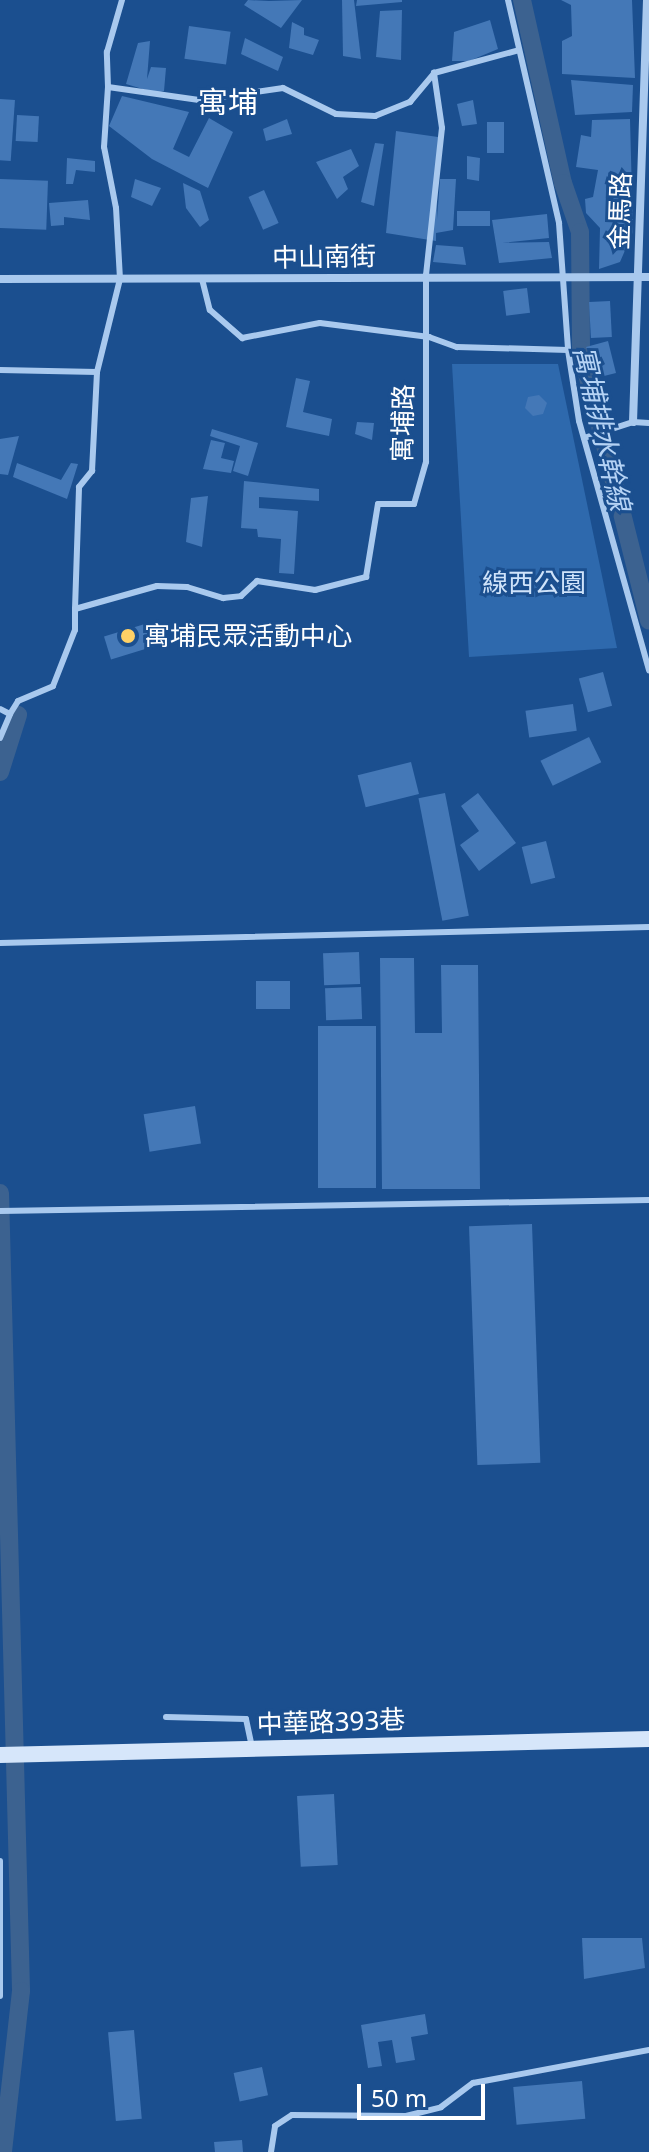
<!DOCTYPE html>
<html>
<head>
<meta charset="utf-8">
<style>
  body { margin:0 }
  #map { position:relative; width:649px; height:2152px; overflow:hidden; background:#1b4f8f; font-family:"Noto Sans","Noto Sans TC",sans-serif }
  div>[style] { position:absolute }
  .green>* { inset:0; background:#2e69ad }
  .canal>* { height:18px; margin:-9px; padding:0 9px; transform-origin:9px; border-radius:9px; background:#3c6290 }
  .building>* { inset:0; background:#4478b7; transform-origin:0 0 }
  .lane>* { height:6px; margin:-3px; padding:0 3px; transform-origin:3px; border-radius:3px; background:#a9c9ee }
  .street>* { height:8px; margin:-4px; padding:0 4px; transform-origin:4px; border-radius:4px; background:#a9c9ee }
  .secondary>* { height:16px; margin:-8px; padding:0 8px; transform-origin:8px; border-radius:8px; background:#d6e6fa }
  .dots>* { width:22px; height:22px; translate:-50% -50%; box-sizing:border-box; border:4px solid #1b4f8f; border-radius:50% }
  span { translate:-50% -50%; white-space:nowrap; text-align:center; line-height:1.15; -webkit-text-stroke:6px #1b4f8f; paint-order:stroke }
  .street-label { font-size:26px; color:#fff }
  .park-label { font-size:26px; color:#cfe3fa }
  .poi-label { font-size:26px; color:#fff }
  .left { translate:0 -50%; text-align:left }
  .water-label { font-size:28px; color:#b5d3f5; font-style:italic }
  .quarter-label { font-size:30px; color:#fff }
  .scale { position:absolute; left:357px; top:2084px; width:128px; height:36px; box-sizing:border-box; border:4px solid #fff; border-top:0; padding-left:10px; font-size:24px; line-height:28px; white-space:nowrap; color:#fff; -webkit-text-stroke:6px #1b4f8f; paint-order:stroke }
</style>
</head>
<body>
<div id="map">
  <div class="green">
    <i style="clip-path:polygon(452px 364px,558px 364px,617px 648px,469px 657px)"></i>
  </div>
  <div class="canal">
    <i style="left:522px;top:0;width:188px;rotate:77.4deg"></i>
    <i style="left:563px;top:183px;width:52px;rotate:70.9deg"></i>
    <i style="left:580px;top:232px;width:118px;rotate:89.5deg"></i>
    <i style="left:581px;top:350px;width:279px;rotate:75.9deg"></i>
    <i style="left:0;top:772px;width:60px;rotate:-72.5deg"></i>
    <i style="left:0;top:1193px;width:798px;rotate:88.49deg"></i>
    <i style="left:21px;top:1991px;width:162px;rotate:96.4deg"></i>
  </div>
  <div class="building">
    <i style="clip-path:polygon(248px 0,269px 1px,302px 0,281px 28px,244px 5px)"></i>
    <i style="clip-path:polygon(342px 0,354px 0,361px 59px,343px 56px)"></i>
    <i style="clip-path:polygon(357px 0,402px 0,402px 2px,356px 6px)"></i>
    <i style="clip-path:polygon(561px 0,632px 0,635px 78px,562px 74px,562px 41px,572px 36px,571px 5px)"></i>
    <i style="clip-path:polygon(402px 10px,401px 60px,376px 57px,380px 11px)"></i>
    <i style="clip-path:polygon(490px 20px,498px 49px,469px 61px,452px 61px,454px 32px)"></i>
    <i style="clip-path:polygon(292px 22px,304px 28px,304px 35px,319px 40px,313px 55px,289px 48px)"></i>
    <i style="left:189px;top:26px;width:42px;height:33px;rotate:8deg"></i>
    <i style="clip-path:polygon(245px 38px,283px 57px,278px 71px,241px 54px)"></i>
    <i style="clip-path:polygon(150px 41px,147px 79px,151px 67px,166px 68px,164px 91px,156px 93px,126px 84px,138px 43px)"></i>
    <i style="clip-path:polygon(571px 80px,633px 85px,632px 112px,575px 115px)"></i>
    <i style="clip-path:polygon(122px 96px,189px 112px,173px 149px,189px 157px,209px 118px,233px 132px,208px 188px,152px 159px,109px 126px)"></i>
    <i style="left:0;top:99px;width:15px;height:61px;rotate:4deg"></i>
    <i style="clip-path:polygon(473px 100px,477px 124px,462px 126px,457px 104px)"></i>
    <i style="left:17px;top:115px;width:22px;height:26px;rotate:3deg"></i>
    <i style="clip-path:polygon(287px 119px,292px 134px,266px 141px,263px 129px)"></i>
    <i style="clip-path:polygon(630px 119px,633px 232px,620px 262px,599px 269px,600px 228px,586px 213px,585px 199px,593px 197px,598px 170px,576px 167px,581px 135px,591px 137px,592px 120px)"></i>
    <i style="left:487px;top:122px;width:17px;height:31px"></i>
    <i style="clip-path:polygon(396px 131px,438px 137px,437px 219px,440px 179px,456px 179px,453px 230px,436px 233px,436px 241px,386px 233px)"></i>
    <i style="clip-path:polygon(375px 143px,384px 144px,374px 206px,361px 202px)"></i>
    <i style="clip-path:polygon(351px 149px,359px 166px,343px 177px,348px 189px,337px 199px,316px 162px)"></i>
    <i style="clip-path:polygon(467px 156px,480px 158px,479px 181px,467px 179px)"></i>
    <i style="clip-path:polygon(67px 158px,95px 161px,95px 172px,76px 170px,73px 184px,66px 184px)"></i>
    <i style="left:0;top:179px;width:48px;height:49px;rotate:2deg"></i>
    <i style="clip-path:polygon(135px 179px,161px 188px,152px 206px,131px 197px)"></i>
    <i style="clip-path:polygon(183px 183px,200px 191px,209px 220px,200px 227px,186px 208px)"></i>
    <i style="left:264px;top:190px;width:36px;height:17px;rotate:66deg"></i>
    <i style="clip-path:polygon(88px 200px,90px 220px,64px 217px,64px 225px,51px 226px,49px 203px)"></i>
    <i style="left:457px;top:211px;width:33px;height:15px"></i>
    <i style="clip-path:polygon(547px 214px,549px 238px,502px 243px,549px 242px,552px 258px,499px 263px,492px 220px)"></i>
    <i style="clip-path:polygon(436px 245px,463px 247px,466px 265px,433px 262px)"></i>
    <i style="left:527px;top:288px;width:25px;height:24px;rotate:83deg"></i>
    <i style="left:610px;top:301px;width:36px;height:21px;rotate:87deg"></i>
    <i style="clip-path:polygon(608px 341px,616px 373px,600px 377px,586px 347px)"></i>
    <i style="clip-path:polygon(296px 378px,310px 381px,303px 412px,332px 419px,329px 436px,286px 427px)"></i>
    <i style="clip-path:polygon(539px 395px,547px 403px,543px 414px,533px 416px,525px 408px,528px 397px)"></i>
    <i style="clip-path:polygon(357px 422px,374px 423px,372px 440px,355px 434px)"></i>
    <i style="clip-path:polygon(212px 429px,258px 443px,248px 476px,233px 471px,240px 446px,210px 436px)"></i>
    <i style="clip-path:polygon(19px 436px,8px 475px,0 474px,0 439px)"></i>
    <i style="clip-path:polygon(211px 440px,225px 443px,221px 458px,234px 461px,231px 473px,203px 469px)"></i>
    <i style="clip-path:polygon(17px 463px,61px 480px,71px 463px,78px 464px,67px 499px,13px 477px)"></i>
    <i style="clip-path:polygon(244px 481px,319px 489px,319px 501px,259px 497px,259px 508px,298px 511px,294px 574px,279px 573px,281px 539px,258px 537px,257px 529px,241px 528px)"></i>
    <i style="clip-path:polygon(208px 496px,202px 547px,186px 542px,191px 498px)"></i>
    <i style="left:148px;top:623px;width:24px;height:46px;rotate:73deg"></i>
    <i style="left:603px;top:672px;width:35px;height:25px;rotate:75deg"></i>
    <i style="left:573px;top:704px;width:27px;height:48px;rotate:82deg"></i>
    <i style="left:589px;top:737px;width:28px;height:54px;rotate:64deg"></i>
    <i style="left:411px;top:762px;width:33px;height:55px;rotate:76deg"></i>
    <i style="left:445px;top:793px;width:125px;height:27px;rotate:79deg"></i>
    <i style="clip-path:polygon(478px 793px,516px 843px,479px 871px,460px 845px,479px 831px,461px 806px)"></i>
    <i style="left:546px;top:841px;width:38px;height:25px;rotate:76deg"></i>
    <i style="left:359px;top:952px;width:32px;height:36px;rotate:88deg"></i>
    <i style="clip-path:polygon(380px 958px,414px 958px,415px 1033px,442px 1033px,441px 965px,478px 965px,480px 1189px,382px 1189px)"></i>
    <i style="left:256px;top:981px;width:34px;height:28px"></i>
    <i style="left:361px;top:987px;width:32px;height:36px;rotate:88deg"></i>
    <i style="left:318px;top:1026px;width:58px;height:162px"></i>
    <i style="left:195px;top:1106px;width:38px;height:52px;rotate:81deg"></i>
    <i style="left:532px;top:1224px;width:239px;height:63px;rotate:88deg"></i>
    <i style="left:334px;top:1794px;width:71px;height:37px;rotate:87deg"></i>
    <i style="clip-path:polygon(582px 1938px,642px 1938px,645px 1968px,584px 1979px)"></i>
    <i style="clip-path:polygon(425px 2014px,428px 2034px,411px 2037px,415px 2060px,396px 2063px,392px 2040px,378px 2042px,382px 2066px,368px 2068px,361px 2025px)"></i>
    <i style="left:134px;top:2030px;width:89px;height:26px;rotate:85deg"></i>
    <i style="left:262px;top:2067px;width:29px;height:29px;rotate:78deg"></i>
    <i style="left:582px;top:2081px;width:38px;height:69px;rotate:85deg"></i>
    <i style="clip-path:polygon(242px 2140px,243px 2152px,215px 2152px,214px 2142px)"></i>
  </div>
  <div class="lane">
    <i style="left:508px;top:0;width:229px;rotate:77.1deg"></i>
    <i style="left:559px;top:223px;width:127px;rotate:85.9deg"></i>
    <i style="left:568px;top:350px;width:72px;rotate:81.2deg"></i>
    <i style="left:579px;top:421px;width:259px;rotate:74.3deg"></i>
    <i style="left:108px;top:87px;width:35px;rotate:-92deg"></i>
    <i style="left:107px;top:52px;width:54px;rotate:-73.9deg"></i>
    <i style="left:202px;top:279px;width:32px;rotate:76deg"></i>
    <i style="left:210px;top:310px;width:43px;rotate:41.2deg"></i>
    <i style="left:242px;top:338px;width:79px;rotate:-10.9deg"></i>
    <i style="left:320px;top:323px;width:110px;rotate:7.3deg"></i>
    <i style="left:429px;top:337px;width:30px;rotate:20deg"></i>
    <i style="left:457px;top:347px;width:111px;rotate:1.5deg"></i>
    <i style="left:0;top:370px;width:97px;rotate:1.2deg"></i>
    <i style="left:584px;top:438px;width:52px;rotate:-18.1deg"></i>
    <i style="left:633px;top:422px;width:16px;rotate:4deg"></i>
    <i style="left:75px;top:609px;width:122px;rotate:-88.1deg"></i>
    <i style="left:79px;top:487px;width:21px;rotate:-51deg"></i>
    <i style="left:92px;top:471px;width:99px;rotate:-87.1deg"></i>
    <i style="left:97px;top:372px;width:96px;rotate:-76.1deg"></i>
    <i style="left:120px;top:279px;width:71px;rotate:-93.2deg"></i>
    <i style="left:116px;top:208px;width:62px;rotate:-101.1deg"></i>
    <i style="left:104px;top:147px;width:60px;rotate:-86.2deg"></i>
    <i style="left:108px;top:87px;width:92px;rotate:8.1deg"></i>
    <i style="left:199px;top:100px;width:85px;rotate:-8.1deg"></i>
    <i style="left:283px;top:88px;width:59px;rotate:26.1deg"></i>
    <i style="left:336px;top:114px;width:39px;rotate:3deg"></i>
    <i style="left:375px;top:116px;width:38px;rotate:-22deg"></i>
    <i style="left:410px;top:102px;width:38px;rotate:-50deg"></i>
    <i style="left:434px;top:73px;width:88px;rotate:-15.1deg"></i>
    <i style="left:0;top:709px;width:11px;rotate:27deg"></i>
    <i style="left:10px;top:714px;width:15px;rotate:-58deg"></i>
    <i style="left:18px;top:701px;width:38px;rotate:-23deg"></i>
    <i style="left:53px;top:686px;width:60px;rotate:-68.6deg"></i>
    <i style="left:75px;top:630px;width:21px;rotate:-90deg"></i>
    <i style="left:75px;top:609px;width:85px;rotate:-15.7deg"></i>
    <i style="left:157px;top:586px;width:30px;rotate:2deg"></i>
    <i style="left:187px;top:587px;width:38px;rotate:17deg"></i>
    <i style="left:223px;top:598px;width:18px;rotate:-6deg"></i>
    <i style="left:241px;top:596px;width:22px;rotate:-43deg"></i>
    <i style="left:257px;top:581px;width:59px;rotate:8.8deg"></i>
    <i style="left:315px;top:590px;width:53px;rotate:-14.3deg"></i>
    <i style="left:366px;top:577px;width:74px;rotate:-80.7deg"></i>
    <i style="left:378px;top:504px;width:36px"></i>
    <i style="left:414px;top:504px;width:44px;rotate:-74.1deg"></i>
    <i style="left:426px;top:462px;width:187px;rotate:-90deg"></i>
    <i style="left:426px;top:275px;width:148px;rotate:-83.8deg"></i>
    <i style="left:442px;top:128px;width:56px;rotate:-98.3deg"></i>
    <i style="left:0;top:738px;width:26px;rotate:-67deg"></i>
    <i style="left:0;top:943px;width:649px;rotate:-1.41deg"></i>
    <i style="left:0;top:1211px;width:649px;rotate:-0.97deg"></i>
    <i style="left:166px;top:1717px;width:80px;rotate:1.4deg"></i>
    <i style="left:246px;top:1719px;width:30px;rotate:78deg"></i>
    <i style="left:0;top:1861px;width:135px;rotate:90deg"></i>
    <i style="left:271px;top:2152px;width:26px;rotate:-81deg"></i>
    <i style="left:275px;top:2126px;width:20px;rotate:-33deg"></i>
    <i style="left:292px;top:2115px;width:114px;rotate:0.5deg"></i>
    <i style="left:406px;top:2116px;width:36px;rotate:-14deg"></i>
    <i style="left:441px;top:2107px;width:40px;rotate:-37deg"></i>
    <i style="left:473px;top:2083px;width:179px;rotate:-10.6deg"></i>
  </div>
  <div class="street">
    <i style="left:0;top:279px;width:649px;rotate:-0.18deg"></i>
    <i style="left:633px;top:422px;width:422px;rotate:-88.1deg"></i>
  </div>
  <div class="secondary">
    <i style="left:0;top:1755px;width:649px;rotate:-1.41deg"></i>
  </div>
  <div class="dots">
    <i style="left:128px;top:636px;background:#ffd166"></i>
  </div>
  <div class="street-label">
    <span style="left:620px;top:211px;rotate:-88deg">金馬路</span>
    <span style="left:324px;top:257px;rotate:-1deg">中山南街</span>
    <span style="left:403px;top:423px;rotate:-89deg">寓埔路</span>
    <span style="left:331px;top:1722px;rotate:-2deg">中華路393巷</span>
  </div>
  <div class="park-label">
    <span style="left:534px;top:583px">線西公園</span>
  </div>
  <div class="poi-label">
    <span class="left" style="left:144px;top:636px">寓埔民眾活動中心</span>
  </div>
  <div class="water-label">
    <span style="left:603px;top:428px;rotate:77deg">寓埔排水幹線</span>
  </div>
  <div class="quarter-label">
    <span style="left:228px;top:102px">寓埔</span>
  </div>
  <div class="scale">50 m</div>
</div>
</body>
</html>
